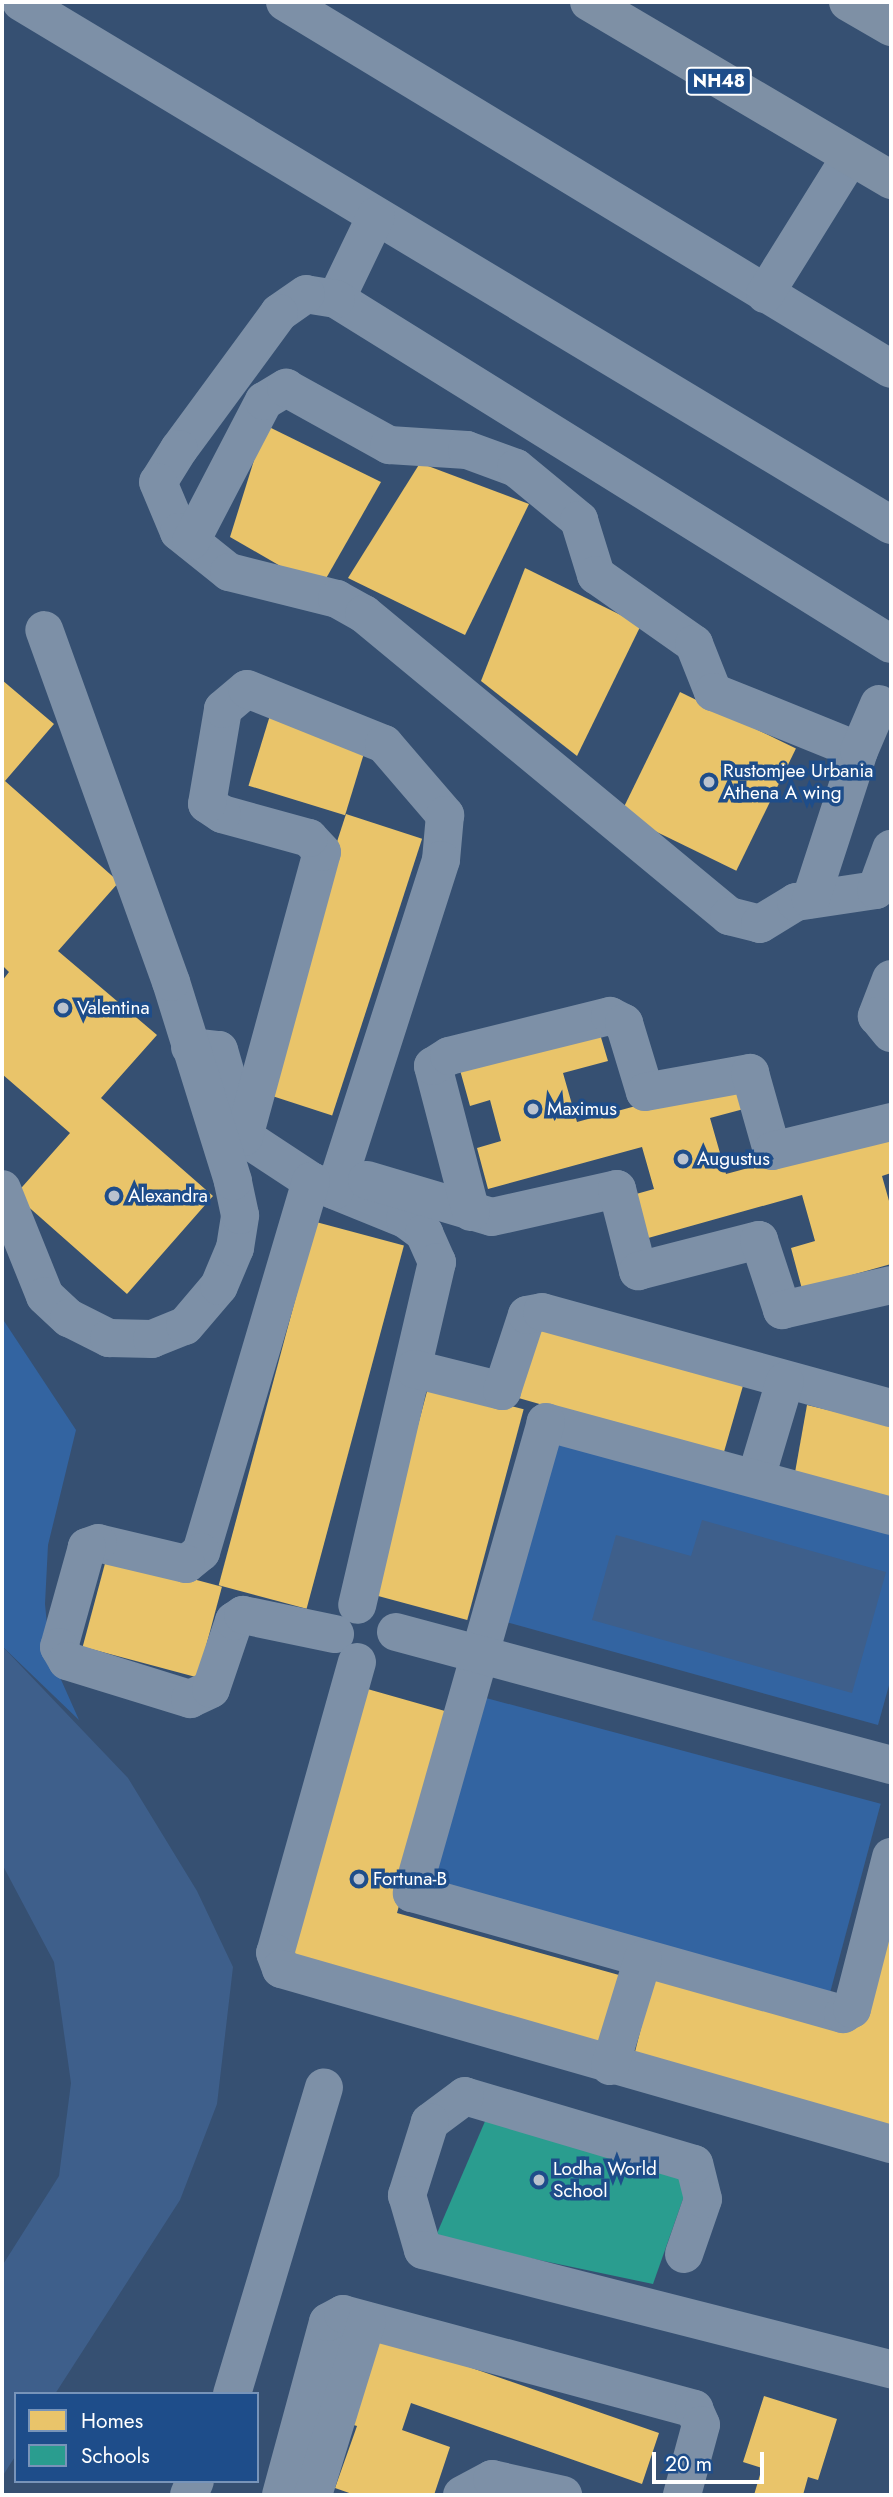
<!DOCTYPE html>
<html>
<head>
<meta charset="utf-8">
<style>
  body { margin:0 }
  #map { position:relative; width:893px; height:2497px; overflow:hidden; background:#365072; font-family:Jost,sans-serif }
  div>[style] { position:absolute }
  .green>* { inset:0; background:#3364a1; transform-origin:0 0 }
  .water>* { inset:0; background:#3e5f8b }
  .homes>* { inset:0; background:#e9c46a; transform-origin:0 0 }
  .schools>* { inset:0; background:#2a9d8f }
  .minor>* { height:38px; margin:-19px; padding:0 19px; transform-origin:19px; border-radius:19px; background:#7d90a7 }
  .highway>* { height:38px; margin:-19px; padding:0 19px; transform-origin:19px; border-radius:19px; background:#7e90a5 }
  .dots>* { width:19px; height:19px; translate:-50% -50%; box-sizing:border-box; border:4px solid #1e4d8a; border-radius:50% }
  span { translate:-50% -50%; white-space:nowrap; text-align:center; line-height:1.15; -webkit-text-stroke:7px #1e4d8a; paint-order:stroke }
  .shield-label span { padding:2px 5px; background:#1e4d8a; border:2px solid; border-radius:5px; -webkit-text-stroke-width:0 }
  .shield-label { font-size:18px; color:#fff; font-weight:700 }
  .poi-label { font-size:19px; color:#fff }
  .left { translate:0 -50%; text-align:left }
  .frame { position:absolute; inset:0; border:4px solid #fff; pointer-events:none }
  .legend { position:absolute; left:14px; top:2392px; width:245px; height:91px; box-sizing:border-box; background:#1e4d8a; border:2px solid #7894b9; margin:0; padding:9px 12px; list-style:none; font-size:21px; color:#fff }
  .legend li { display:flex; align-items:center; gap:14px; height:35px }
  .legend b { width:35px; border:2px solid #7894b9 }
  .scale { position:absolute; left:652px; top:2452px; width:112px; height:32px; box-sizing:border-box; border:4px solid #fff; border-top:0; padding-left:9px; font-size:21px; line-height:24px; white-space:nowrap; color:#fff; -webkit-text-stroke:5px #1e4d8a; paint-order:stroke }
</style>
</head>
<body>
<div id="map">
  <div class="green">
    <i style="clip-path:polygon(2px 1318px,76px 1430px,48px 1545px,45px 1604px,50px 1655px,79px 1720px,2px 1646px)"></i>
    <i style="clip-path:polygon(558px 1431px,891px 1523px,891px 1678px,878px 1725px,506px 1622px)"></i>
    <i style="left:475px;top:1695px;width:420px;height:203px;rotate:15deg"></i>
  </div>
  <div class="water">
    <i style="clip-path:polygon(702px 1520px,886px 1572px,852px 1693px,592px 1620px,616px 1535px,691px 1556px)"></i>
    <i style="clip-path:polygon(2px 1646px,128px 1778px,197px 1891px,233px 1967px,217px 2104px,180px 2200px,55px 2394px,16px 2394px,16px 2455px,2px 2477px,2px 2266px,59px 2176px,71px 2083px,54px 1962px,2px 1864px)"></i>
  </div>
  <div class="homes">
    <i style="clip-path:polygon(265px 425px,381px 482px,320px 589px,230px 537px)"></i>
    <i style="clip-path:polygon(420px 463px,529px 504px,465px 635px,348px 578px)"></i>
    <i style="clip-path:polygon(525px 568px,641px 625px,577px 756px,481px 681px)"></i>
    <i style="clip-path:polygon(2px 680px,54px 724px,5px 781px,119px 882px,58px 951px,157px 1035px,101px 1098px,213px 1196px,127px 1294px,15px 1195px,70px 1133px,2px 1074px,2px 981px,9px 972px,2px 965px)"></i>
    <i style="left:680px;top:692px;width:129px;height:136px;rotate:26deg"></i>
    <i style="left:271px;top:712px;width:101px;height:77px;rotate:17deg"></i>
    <i style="left:346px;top:814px;width:80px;height:291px;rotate:18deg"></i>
    <i style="clip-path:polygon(597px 1024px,608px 1061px,563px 1073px,577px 1122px,746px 1076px,755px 1106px,710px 1118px,726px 1174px,891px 1129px,891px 1173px,882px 1176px,891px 1208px,891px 1264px,802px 1289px,791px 1248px,815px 1241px,802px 1195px,641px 1240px,629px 1196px,654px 1189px,642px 1147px,488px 1189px,477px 1148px,501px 1141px,490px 1100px,470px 1106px,458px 1063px)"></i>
    <i style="left:316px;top:1222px;width:91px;height:376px;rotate:15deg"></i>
    <i style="left:536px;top:1324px;width:216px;height:76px;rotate:16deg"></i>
    <i style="left:429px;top:1384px;width:98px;height:218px;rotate:15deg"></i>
    <i style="clip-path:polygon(807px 1405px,891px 1425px,891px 1503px,794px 1478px)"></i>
    <i style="left:107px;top:1556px;width:119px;height:94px;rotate:15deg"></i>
    <i style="clip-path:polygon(364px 1688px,452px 1713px,397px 1913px,619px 1975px,598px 2050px,288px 1963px)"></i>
    <i style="clip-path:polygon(891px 1889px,891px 2129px,632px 2064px,654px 1976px,856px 2027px)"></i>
    <i style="clip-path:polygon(377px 2335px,659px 2433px,642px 2484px,411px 2403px,402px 2430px,450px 2447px,434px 2495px,355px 2495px,335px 2488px,357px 2426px,340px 2421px)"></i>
    <i style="clip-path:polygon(764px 2396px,837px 2419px,818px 2480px,808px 2477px,803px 2495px,754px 2495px,762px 2468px,743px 2462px)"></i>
  </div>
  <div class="schools">
    <i style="clip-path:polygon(489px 2112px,689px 2182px,653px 2284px,435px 2238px)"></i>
  </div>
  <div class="minor">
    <i style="left:21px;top:2px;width:1015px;rotate:31.01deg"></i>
    <i style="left:285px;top:2px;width:708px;rotate:31.2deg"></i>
    <i style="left:376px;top:216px;width:92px;rotate:115.7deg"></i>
    <i style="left:336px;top:299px;width:653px;rotate:31.87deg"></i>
    <i style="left:765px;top:294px;width:159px;rotate:-58.1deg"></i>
    <i style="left:336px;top:299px;width:30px;rotate:-171deg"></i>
    <i style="left:306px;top:294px;width:33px;rotate:145deg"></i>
    <i style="left:279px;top:313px;width:169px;rotate:126.3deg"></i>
    <i style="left:179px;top:449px;width:39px;rotate:122deg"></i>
    <i style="left:158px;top:482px;width:54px;rotate:67.2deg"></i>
    <i style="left:179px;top:532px;width:64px;rotate:38.7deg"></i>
    <i style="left:229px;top:572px;width:111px;rotate:14deg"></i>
    <i style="left:337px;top:599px;width:31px;rotate:29deg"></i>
    <i style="left:364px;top:614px;width:474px;rotate:39.6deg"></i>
    <i style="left:729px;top:916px;width:32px;rotate:14deg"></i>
    <i style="left:760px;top:924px;width:42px;rotate:-31.4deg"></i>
    <i style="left:796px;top:902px;width:81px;rotate:-8.5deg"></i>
    <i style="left:876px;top:890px;width:44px;rotate:-69.9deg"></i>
    <i style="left:191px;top:541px;width:158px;rotate:-62.5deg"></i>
    <i style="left:264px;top:401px;width:26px;rotate:-31deg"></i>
    <i style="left:286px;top:388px;width:118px;rotate:29deg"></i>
    <i style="left:389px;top:445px;width:78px;rotate:3.7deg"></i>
    <i style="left:467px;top:450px;width:52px;rotate:20.2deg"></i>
    <i style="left:516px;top:468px;width:82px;rotate:39.5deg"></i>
    <i style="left:579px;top:520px;width:58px;rotate:72.8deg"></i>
    <i style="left:596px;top:575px;width:120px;rotate:35.1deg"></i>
    <i style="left:694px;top:644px;width:52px;rotate:68.4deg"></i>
    <i style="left:713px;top:692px;width:157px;rotate:22deg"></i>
    <i style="left:859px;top:751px;width:156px;rotate:108deg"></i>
    <i style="left:859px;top:751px;width:51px;rotate:-66.9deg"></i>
    <i style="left:891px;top:979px;width:40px;rotate:111deg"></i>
    <i style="left:877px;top:1016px;width:22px;rotate:51deg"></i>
    <i style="left:190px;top:1047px;width:29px;rotate:6deg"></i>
    <i style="left:219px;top:1050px;width:91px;rotate:74deg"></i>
    <i style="left:244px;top:1137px;width:80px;rotate:33.3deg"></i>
    <i style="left:311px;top:1181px;width:101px;rotate:22deg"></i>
    <i style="left:405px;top:1219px;width:24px;rotate:36deg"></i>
    <i style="left:424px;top:1233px;width:32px;rotate:66deg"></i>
    <i style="left:437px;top:1262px;width:352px;rotate:103.1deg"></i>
    <i style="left:244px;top:1137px;width:295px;rotate:-74.7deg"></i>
    <i style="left:322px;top:852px;width:19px;rotate:-133deg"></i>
    <i style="left:309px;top:838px;width:90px;rotate:-164.6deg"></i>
    <i style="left:222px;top:814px;width:18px;rotate:-146deg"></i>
    <i style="left:207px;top:804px;width:96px;rotate:-80.4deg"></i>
    <i style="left:223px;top:709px;width:31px;rotate:-40deg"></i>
    <i style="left:247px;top:689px;width:148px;rotate:21.9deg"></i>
    <i style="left:384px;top:744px;width:94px;rotate:49.3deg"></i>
    <i style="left:445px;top:815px;width:45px;rotate:95.1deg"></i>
    <i style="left:441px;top:860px;width:347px;rotate:107.8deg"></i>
    <i style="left:367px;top:1180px;width:130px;rotate:16.5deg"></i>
    <i style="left:492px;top:1217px;width:128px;rotate:-12.6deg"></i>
    <i style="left:617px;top:1189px;width:85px;rotate:75.6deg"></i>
    <i style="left:638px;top:1271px;width:125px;rotate:-14.4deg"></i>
    <i style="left:759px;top:1240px;width:74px;rotate:71.8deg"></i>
    <i style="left:782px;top:1310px;width:112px;rotate:-12.9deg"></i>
    <i style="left:311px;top:1181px;width:387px;rotate:106.5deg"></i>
    <i style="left:201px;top:1552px;width:19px;rotate:141deg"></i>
    <i style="left:186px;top:1564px;width:90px;rotate:-166.6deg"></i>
    <i style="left:98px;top:1543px;width:12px;rotate:160deg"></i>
    <i style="left:87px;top:1547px;width:104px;rotate:105.6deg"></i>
    <i style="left:59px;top:1647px;width:16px;rotate:60deg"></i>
    <i style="left:67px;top:1661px;width:129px;rotate:17.2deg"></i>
    <i style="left:190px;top:1699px;width:23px;rotate:-25deg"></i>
    <i style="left:211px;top:1689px;width:72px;rotate:-71.3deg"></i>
    <i style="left:234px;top:1621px;width:11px;rotate:-34deg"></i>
    <i style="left:243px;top:1615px;width:94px;rotate:11.7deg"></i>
    <i style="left:2px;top:1189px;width:115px;rotate:68.1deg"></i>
    <i style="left:45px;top:1296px;width:33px;rotate:43deg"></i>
    <i style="left:69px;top:1318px;width:45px;rotate:26.6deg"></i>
    <i style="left:109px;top:1338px;width:43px;rotate:1.3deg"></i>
    <i style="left:152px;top:1339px;width:35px;rotate:-22deg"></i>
    <i style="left:185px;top:1326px;width:52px;rotate:-49.6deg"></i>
    <i style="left:219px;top:1286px;width:41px;rotate:-67.2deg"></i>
    <i style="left:235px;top:1248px;width:33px;rotate:-81deg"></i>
    <i style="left:240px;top:1215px;width:35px;rotate:-102deg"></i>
    <i style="left:233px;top:1181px;width:208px;rotate:-107.3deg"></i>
    <i style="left:171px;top:982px;width:374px;rotate:-109.8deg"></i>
    <i style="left:471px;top:1212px;width:151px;rotate:-104.6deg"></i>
    <i style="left:433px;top:1066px;width:19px;rotate:-32deg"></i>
    <i style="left:449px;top:1056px;width:166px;rotate:-14deg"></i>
    <i style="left:610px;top:1016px;width:16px;rotate:27deg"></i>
    <i style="left:624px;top:1023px;width:72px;rotate:73.1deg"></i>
    <i style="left:645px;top:1092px;width:107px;rotate:-10.3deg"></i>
    <i style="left:750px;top:1073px;width:81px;rotate:74.2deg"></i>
    <i style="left:772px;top:1151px;width:122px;rotate:-13.7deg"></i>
    <i style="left:414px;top:1369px;width:91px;rotate:14deg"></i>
    <i style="left:502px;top:1391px;width:80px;rotate:-71.8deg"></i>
    <i style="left:527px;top:1315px;width:15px;rotate:-11deg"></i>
    <i style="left:542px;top:1312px;width:362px;rotate:15.4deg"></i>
    <i style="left:756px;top:1478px;width:101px;rotate:-73.4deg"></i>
    <i style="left:891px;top:1516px;width:358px;rotate:-164.8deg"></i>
    <i style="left:546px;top:1422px;width:490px;rotate:105.9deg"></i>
    <i style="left:412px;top:1893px;width:448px;rotate:15.7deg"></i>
    <i style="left:843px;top:2014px;width:10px;rotate:-29deg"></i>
    <i style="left:852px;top:2009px;width:157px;rotate:-75.6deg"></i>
    <i style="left:396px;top:1632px;width:513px;rotate:15.04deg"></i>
    <i style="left:357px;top:1662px;width:302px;rotate:105.7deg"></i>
    <i style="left:275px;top:1953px;width:17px;rotate:69deg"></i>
    <i style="left:281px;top:1969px;width:635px;rotate:16.01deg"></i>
    <i style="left:610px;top:2066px;width:112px;rotate:-72.9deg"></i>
    <i style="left:684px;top:2254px;width:58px;rotate:-70.9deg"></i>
    <i style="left:703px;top:2199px;width:36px;rotate:-104deg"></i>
    <i style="left:694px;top:2164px;width:239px;rotate:-163.5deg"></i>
    <i style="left:465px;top:2096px;width:44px;rotate:143.4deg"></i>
    <i style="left:430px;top:2122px;width:77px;rotate:107.5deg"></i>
    <i style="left:407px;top:2195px;width:57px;rotate:73.8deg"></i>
    <i style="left:423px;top:2250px;width:483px;rotate:14.3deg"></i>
    <i style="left:232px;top:2394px;width:320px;rotate:-73.3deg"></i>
    <i style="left:189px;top:2495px;width:15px;rotate:-67deg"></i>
    <i style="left:281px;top:2495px;width:179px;rotate:-74.8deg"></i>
    <i style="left:328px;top:2322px;width:17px;rotate:-28deg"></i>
    <i style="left:343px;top:2314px;width:364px;rotate:15.1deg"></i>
    <i style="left:694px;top:2409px;width:17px;rotate:66deg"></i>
    <i style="left:701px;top:2425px;width:73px;rotate:105.2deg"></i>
    <i style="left:313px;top:2495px;width:182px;rotate:-72.8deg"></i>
    <i style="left:462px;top:2495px;width:34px;rotate:-28deg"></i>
    <i style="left:492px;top:2479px;width:73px;rotate:12.7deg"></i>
  </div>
  <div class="highway">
    <i style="left:589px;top:2px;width:351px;rotate:30.5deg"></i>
    <i style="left:848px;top:2px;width:50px;rotate:30.2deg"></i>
  </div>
  <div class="dots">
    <i style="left:709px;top:782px;background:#b9c2ce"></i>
    <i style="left:63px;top:1008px;background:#b9c2ce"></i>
    <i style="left:533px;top:1109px;background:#b9c2ce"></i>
    <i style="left:683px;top:1159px;background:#b9c2ce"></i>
    <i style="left:114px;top:1196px;background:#b9c2ce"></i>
    <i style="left:359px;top:1879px;background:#b9c2ce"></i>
    <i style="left:539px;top:2180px;background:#b9c2ce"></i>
  </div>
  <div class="shield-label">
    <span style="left:719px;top:81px">NH48</span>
  </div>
  <div class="poi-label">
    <span class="left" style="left:723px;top:782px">Rustomjee Urbania<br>Athena A wing</span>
    <span class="left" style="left:77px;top:1008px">Valentina</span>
    <span class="left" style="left:547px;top:1109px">Maximus</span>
    <span class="left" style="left:697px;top:1159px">Augustus</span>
    <span class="left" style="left:128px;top:1196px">Alexandra</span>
    <span class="left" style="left:373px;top:1879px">Fortuna-B</span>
    <span class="left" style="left:553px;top:2180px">Lodha World<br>School</span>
  </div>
  <div class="frame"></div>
  <ul class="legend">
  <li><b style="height:19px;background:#e9c46a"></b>Homes</li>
  <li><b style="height:19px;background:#2a9d8f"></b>Schools</li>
  </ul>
  <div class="scale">20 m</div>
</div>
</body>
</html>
